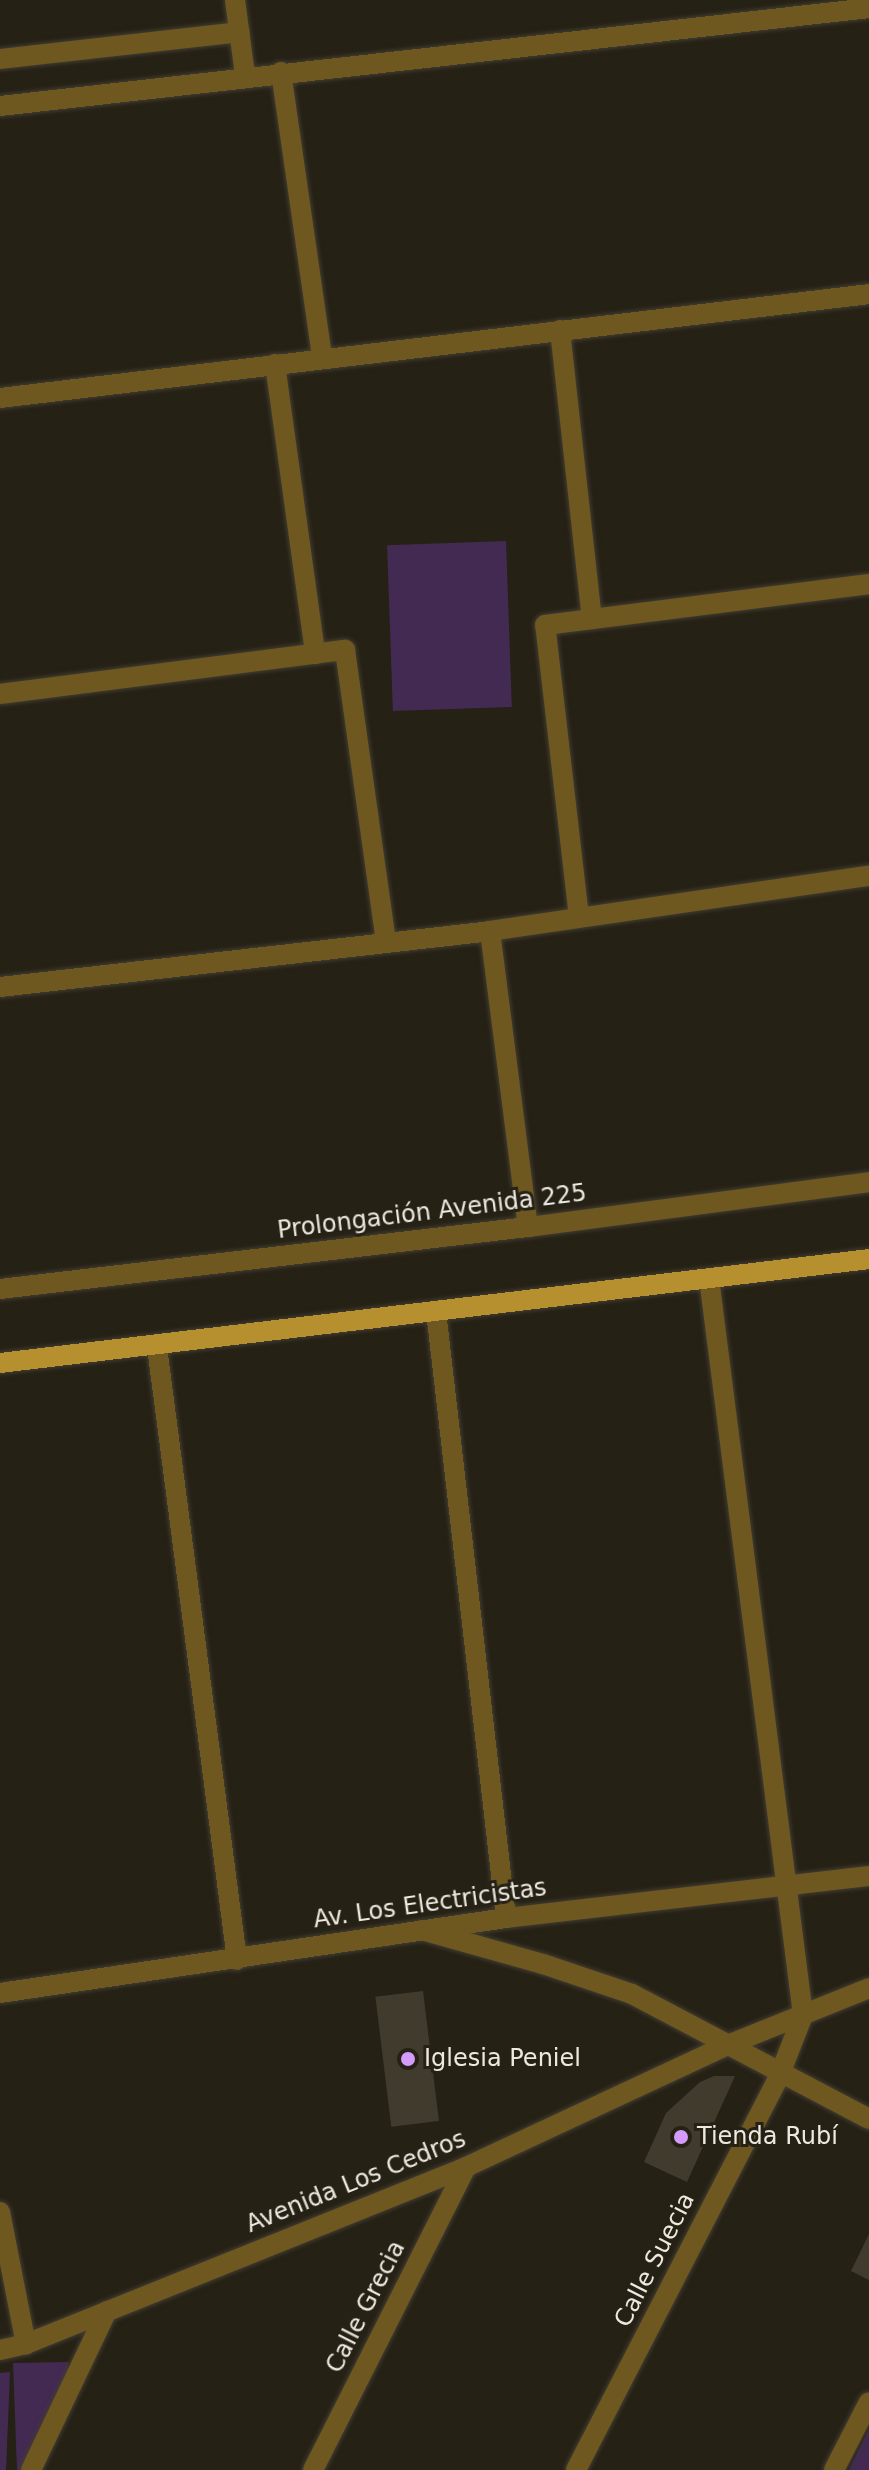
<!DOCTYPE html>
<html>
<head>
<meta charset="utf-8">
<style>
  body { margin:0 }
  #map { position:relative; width:869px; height:2470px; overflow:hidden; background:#262115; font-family:"DejaVu Sans",sans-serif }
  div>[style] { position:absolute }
  .green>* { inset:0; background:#432a53; transform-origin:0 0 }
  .building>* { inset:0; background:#413b2e; transform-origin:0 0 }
  .roads { filter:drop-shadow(0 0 2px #423d32) drop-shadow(0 0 2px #423d32) }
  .minor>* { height:20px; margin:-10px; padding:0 10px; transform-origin:10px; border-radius:10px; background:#6f5820 }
  .tertiary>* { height:20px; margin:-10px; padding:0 10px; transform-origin:10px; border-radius:10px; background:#6f5820 }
  .primary>* { height:20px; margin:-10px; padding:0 10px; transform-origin:10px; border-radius:10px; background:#b68f2f }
  .dots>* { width:22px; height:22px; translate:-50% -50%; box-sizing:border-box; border:4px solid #262115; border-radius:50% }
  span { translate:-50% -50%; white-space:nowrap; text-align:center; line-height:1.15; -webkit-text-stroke:6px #262115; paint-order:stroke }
  .street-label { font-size:24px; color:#ede9e1 }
  .poi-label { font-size:24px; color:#ede9e1 }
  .left { translate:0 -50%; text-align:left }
</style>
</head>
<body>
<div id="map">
  <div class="green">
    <i style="left:506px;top:541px;width:166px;height:119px;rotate:88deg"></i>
    <i style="clip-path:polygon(68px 2362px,69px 2381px,25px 2470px,17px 2470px,13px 2363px)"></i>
    <i style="clip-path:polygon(10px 2372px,6px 2470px,0 2470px,0 2373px)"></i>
    <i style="clip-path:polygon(869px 2429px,869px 2470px,849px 2470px)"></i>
  </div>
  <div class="building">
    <i style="left:423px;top:1991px;width:131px;height:48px;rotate:83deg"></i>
    <i style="clip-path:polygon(714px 2076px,735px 2076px,687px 2182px,644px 2162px,666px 2113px,700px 2082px)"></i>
    <i style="clip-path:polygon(869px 2234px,869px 2280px,851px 2271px)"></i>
  </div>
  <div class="roads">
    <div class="minor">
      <i style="left:235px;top:0;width:76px;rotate:82.4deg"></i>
      <i style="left:0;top:59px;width:241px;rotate:-6.4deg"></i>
      <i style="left:281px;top:72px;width:289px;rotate:81.8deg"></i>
      <i style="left:0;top:106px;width:875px;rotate:-6.43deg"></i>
      <i style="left:560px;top:330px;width:291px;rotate:83.7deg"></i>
      <i style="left:275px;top:364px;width:293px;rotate:82.1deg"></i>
      <i style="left:0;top:398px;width:875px;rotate:-6.82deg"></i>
      <i style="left:0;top:694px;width:348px;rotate:-7.3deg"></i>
      <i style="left:345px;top:650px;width:295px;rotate:82deg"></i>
      <i style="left:579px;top:917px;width:294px;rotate:-96.6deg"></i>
      <i style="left:545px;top:625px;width:327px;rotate:-7.2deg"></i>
      <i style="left:490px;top:931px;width:298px;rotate:82.7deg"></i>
      <i style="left:0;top:987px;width:493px;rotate:-6.5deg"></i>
      <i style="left:490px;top:931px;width:383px;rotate:-8.3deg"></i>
      <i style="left:0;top:1289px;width:532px;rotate:-6.7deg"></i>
      <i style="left:528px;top:1227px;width:344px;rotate:-7.5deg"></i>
      <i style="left:436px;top:1311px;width:611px;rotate:83.42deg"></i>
      <i style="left:157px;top:1347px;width:618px;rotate:82.56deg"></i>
      <i style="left:0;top:1993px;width:512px;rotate:-8.43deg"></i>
      <i style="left:506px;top:1918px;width:365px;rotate:-6.6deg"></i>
      <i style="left:0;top:2212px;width:135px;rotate:78.9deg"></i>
      <i style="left:0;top:2350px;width:27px;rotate:-13deg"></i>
      <i style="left:26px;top:2344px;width:474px;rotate:-21.9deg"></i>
      <i style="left:466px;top:2167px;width:286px;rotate:-25deg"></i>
      <i style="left:725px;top:2046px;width:155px;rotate:-21.9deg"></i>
      <i style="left:31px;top:2470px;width:176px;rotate:-64.5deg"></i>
      <i style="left:313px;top:2470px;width:339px;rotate:-63.2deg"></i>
      <i style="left:576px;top:2470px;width:445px;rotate:-62.7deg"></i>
      <i style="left:780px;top:2074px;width:63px;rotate:-68.7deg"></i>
      <i style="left:803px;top:2015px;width:743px;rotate:-97.27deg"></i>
      <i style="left:834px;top:2470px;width:76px;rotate:-62.8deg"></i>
    </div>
    <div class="tertiary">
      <i style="left:422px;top:1930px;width:126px;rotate:15.7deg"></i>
      <i style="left:543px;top:1964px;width:94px;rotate:18.6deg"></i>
      <i style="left:632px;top:1994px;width:268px;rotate:27.8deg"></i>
    </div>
    <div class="primary">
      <i style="left:0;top:1363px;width:875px;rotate:-6.82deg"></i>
    </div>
  </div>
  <div class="dots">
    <i style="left:408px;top:2059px;background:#d59bfa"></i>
    <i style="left:681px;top:2137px;background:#d59bfa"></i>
  </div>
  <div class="street-label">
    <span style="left:432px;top:1212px;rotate:-7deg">Prolongación Avenida 225</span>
    <span style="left:430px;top:1904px;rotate:-8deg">Av. Los Electricistas</span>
    <span style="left:356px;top:2182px;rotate:-22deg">Avenida Los Cedros</span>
    <span style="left:655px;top:2260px;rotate:-63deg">Calle Suecia</span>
    <span style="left:366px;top:2307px;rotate:-63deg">Calle Grecia</span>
  </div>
  <div class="poi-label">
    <span class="left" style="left:424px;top:2059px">Iglesia Peniel</span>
    <span class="left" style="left:697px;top:2137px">Tienda Rubí</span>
  </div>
</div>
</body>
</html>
